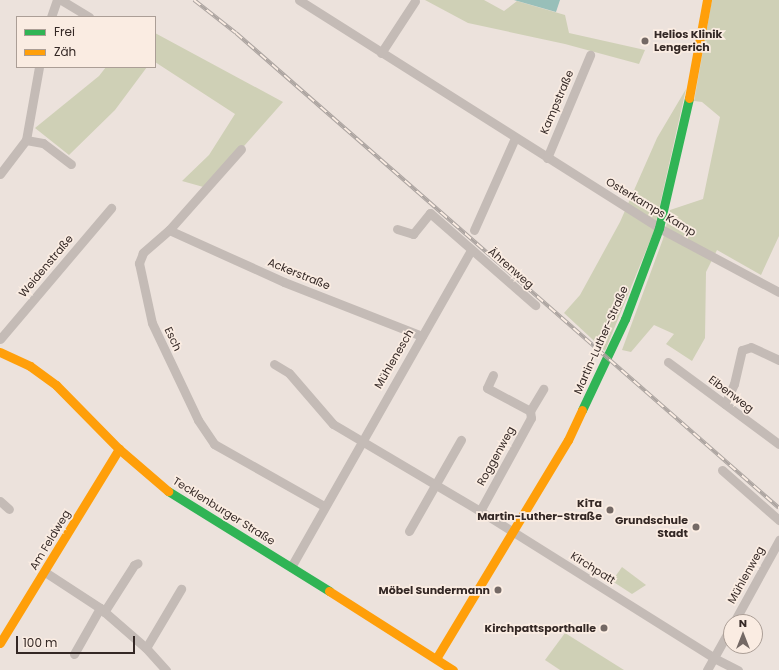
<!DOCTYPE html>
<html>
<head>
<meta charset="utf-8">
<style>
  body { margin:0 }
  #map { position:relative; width:779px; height:670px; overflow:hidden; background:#ece2dc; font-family:Poppins,sans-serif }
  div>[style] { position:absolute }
  .green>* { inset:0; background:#cfd0b6 }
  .water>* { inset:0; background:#98bfb9 }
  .street>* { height:9px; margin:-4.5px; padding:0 4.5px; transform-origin:4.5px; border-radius:4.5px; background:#c4bbb6 }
  .fast>* { height:9px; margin:-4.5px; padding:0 4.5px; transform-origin:4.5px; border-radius:4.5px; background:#30b455 }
  .slow>* { height:9px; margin:-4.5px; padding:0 4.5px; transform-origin:4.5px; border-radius:4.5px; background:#ff9f0a }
  .rail>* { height:4px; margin-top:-2px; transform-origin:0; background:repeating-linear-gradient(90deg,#faece2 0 8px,#aca4a0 0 16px); box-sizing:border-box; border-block:1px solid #aca4a0 }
  .dots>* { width:11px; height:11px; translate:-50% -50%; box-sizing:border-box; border:2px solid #faece2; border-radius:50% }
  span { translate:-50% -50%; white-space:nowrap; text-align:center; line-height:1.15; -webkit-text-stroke:3.5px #faece2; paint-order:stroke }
  .poi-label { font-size:11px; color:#342825; font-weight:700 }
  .left { translate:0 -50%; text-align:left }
  .right { translate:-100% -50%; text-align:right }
  .street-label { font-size:11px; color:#342825 }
  .legend { position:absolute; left:16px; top:16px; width:140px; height:52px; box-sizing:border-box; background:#faece2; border:1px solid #ab9e96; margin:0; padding:5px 7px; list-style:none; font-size:12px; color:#342825 }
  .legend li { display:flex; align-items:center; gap:8px; height:20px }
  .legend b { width:20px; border:1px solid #ab9e96 }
  .north { position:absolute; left:723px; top:614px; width:40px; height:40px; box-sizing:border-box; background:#faece2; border:1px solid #ab9e96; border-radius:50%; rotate:0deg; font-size:11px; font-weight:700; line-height:16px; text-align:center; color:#342825 }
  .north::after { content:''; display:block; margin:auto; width:14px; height:18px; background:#746965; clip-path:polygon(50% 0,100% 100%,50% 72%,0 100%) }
  .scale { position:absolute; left:16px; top:636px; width:119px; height:18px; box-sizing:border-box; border:2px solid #342825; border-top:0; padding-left:5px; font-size:12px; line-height:14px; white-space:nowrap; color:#342825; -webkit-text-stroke:3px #faece2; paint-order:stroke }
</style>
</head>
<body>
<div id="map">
  <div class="green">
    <i style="clip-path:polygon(425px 0,484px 0,504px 11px,517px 1px,565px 15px,569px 33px,645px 50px,639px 64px,565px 44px,468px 23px)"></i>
    <i style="clip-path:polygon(712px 0,779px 0,779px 236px,761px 275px,717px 250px,706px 272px,705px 338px,692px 361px,666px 344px,674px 334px,654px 325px,631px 352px,622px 350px,663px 239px,670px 210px,703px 199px,720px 117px,702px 102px,694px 101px)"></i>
    <i style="clip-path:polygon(155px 33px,283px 102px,207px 188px,182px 181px,209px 155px,235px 114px,155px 62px)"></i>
    <i style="clip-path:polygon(106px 67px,147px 67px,115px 110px,69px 155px,35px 128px,99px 76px)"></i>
    <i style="clip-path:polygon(686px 89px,654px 231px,605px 351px,564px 313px,580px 295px,620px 222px,657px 138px)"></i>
    <i style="clip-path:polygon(622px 567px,646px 585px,632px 594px,612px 581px)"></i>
    <i style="clip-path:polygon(565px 633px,624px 670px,560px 670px,545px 660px)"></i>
  </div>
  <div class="water">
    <i style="clip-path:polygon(514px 0,560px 0,556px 12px)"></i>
  </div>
  <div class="street">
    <i style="left:61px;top:0;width:33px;rotate:31deg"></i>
    <i style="left:299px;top:0;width:426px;rotate:32.3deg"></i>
    <i style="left:659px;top:228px;width:136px;rotate:28.1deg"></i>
    <i style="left:51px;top:17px;width:18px;rotate:-71deg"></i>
    <i style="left:381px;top:53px;width:62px;rotate:-56.8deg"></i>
    <i style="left:26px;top:140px;width:17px;rotate:10deg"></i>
    <i style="left:43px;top:143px;width:35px;rotate:37deg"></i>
    <i style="left:241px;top:149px;width:108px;rotate:131.6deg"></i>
    <i style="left:169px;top:230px;width:35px;rotate:139deg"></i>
    <i style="left:143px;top:253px;width:11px;rotate:112deg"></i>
    <i style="left:139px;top:263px;width:61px;rotate:77.8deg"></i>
    <i style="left:152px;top:323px;width:107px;rotate:64.6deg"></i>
    <i style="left:198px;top:420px;width:29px;rotate:56deg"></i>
    <i style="left:214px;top:444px;width:126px;rotate:29.4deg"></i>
    <i style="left:547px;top:158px;width:112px;rotate:-67.3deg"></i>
    <i style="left:0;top:174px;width:43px;rotate:-52.6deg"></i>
    <i style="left:26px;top:140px;width:74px;rotate:-79.9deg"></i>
    <i style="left:397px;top:229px;width:17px;rotate:17deg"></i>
    <i style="left:413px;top:234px;width:27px;rotate:-51deg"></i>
    <i style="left:430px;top:213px;width:140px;rotate:41.2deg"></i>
    <i style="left:169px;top:230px;width:126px;rotate:24.3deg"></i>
    <i style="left:284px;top:282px;width:148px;rotate:21.4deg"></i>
    <i style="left:474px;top:230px;width:101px;rotate:-66deg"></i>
    <i style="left:0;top:339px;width:172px;rotate:-49.7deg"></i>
    <i style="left:668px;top:362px;width:138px;rotate:36.5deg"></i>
    <i style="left:274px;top:364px;width:17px;rotate:31deg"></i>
    <i style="left:289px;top:373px;width:67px;rotate:49.2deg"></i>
    <i style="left:333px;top:424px;width:171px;rotate:30.6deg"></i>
    <i style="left:480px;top:511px;width:276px;rotate:32.1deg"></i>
    <i style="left:714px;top:658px;width:27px;rotate:27deg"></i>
    <i style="left:493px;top:375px;width:14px;rotate:115deg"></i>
    <i style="left:487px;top:388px;width:49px;rotate:28.1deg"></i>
    <i style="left:725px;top:404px;width:22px;rotate:-66deg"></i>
    <i style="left:734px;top:384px;width:35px;rotate:-77deg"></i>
    <i style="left:742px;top:350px;width:9px;rotate:-18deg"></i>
    <i style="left:751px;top:347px;width:31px;rotate:25deg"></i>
    <i style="left:722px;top:470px;width:76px;rotate:41.3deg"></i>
    <i style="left:0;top:501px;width:12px;rotate:42deg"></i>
    <i style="left:480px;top:511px;width:106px;rotate:-61.3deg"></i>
    <i style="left:531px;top:418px;width:7px;rotate:-98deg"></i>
    <i style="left:530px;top:411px;width:26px;rotate:-59deg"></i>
    <i style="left:409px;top:531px;width:105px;rotate:-60.3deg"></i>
    <i style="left:291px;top:567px;width:365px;rotate:-60.4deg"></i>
    <i style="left:45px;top:572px;width:66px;rotate:33.2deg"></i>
    <i style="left:100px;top:608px;width:61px;rotate:41deg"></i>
    <i style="left:146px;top:648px;width:30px;rotate:48deg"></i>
    <i style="left:104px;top:612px;width:56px;rotate:-57.4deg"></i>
    <i style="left:134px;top:565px;width:4px;rotate:-27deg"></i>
    <i style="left:734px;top:622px;width:94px;rotate:-61.2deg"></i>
    <i style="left:146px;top:648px;width:69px;rotate:-59.3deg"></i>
    <i style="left:74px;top:654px;width:53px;rotate:-60.5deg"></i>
    <i style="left:707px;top:670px;width:49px;rotate:-60.8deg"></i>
  </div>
  <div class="fast">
    <i style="left:582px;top:410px;width:101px;rotate:-64.7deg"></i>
    <i style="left:625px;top:319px;width:97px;rotate:-69.5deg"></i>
    <i style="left:659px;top:228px;width:133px;rotate:-77deg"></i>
    <i style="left:168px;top:491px;width:190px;rotate:31.8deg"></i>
  </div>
  <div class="slow">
    <i style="left:689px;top:98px;width:100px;rotate:-79.6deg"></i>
    <i style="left:0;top:352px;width:33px;rotate:25deg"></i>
    <i style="left:30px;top:366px;width:32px;rotate:36deg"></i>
    <i style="left:56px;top:385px;width:90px;rotate:45.5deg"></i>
    <i style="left:119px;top:449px;width:65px;rotate:40.6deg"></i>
    <i style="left:329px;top:591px;width:147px;rotate:32.5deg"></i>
    <i style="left:0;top:643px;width:228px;rotate:-58.5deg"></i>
    <i style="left:437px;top:657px;width:253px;rotate:-58.9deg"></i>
    <i style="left:568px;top:440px;width:33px;rotate:-65deg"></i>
  </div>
  <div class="rail">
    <i style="left:194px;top:0;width:53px;rotate:38.2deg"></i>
    <i style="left:236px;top:33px;width:721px;rotate:41.18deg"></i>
  </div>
  <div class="dots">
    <i style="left:645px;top:41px;background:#746965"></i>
    <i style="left:610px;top:510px;background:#746965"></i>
    <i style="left:696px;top:527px;background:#746965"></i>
    <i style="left:498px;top:590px;background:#746965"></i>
    <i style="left:604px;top:628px;background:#746965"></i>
  </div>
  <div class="poi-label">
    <span class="left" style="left:654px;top:41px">Helios Klinik<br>Lengerich</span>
    <span class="right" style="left:602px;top:510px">KiTa<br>Martin-Luther-Straße</span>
    <span class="right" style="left:688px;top:527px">Grundschule<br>Stadt</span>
    <span class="right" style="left:490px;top:590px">Möbel Sundermann</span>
    <span class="right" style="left:596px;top:628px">Kirchpattsporthalle</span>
  </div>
  <div class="street-label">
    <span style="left:557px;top:102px;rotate:-67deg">Kampstraße</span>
    <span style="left:651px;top:207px;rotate:31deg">Osterkamps Kamp</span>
    <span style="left:46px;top:266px;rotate:-50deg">Weidenstraße</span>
    <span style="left:511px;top:268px;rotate:41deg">Ährenweg</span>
    <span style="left:299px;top:274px;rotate:22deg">Ackerstraße</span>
    <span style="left:173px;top:339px;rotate:65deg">Esch</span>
    <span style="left:601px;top:340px;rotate:-66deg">Martin-Luther-Straße</span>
    <span style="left:394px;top:359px;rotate:-60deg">Mühlenesch</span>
    <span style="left:731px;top:394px;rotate:37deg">Eibenweg</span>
    <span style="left:496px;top:456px;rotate:-61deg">Roggenweg</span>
    <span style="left:224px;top:511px;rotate:32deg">Tecklenburger Straße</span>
    <span style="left:50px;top:540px;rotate:-59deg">Am Feldweg</span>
    <span style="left:593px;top:568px;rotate:32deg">Kirchpatt</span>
    <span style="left:746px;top:575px;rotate:-61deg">Mühlenweg</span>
  </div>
  <ul class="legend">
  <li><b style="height:5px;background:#30b455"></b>Frei</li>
  <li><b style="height:5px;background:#ff9f0a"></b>Zäh</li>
  </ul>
  <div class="north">N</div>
  <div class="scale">100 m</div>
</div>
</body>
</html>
